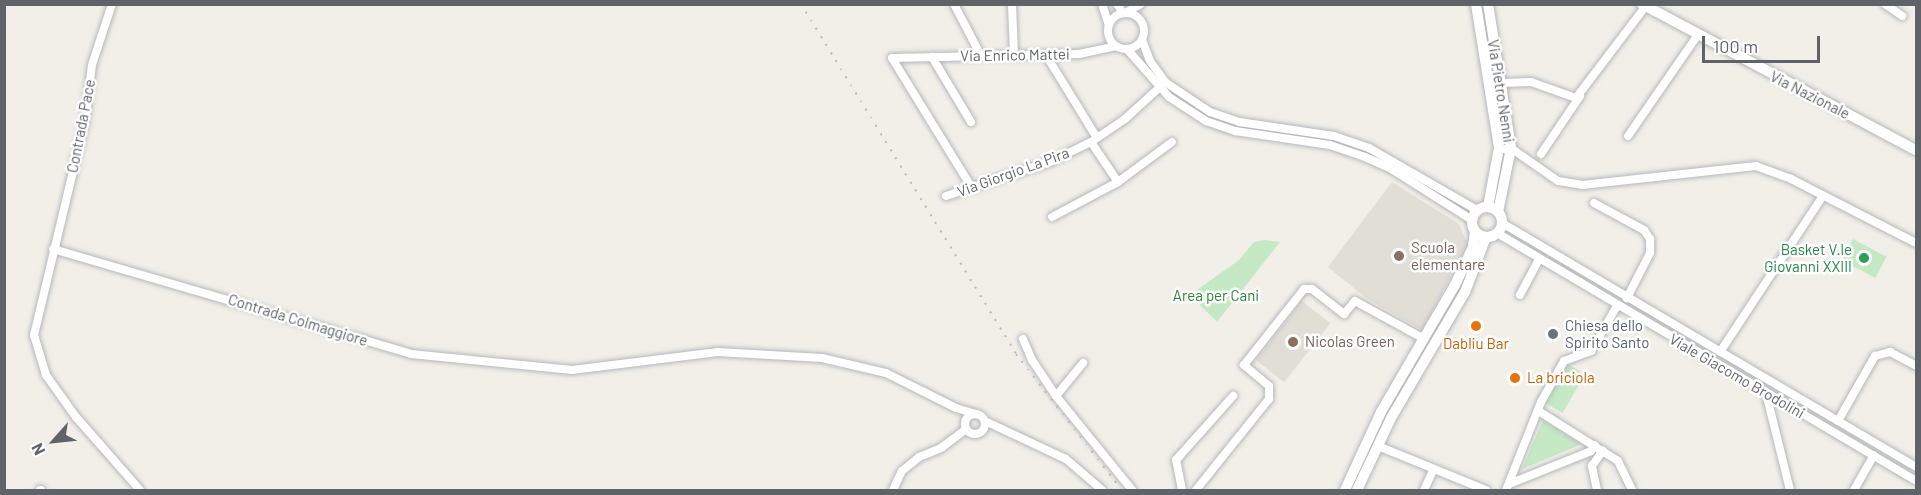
<!DOCTYPE html>
<html>
<head>
<meta charset="utf-8">
<style>
  body { margin:0 }
  #map { position:relative; width:1921px; height:495px; overflow:hidden; background:#f1efe8; font-family:Barlow,sans-serif }
  div>[style] { position:absolute }
  .education>* { inset:0; background:#e1ded6; transform-origin:0 0 }
  .green>* { inset:0; background:#c5e8c5; transform-origin:0 0 }
  .roads { filter:drop-shadow(0 0 2px #b5b8bc) drop-shadow(0 0 2px #b5b8bc) }
  .street>* { height:8px; margin:-4px; padding:0 4px; transform-origin:4px; border-radius:4px; background:#fff }
  .street>.ring { margin:-4px; padding:0; box-sizing:content-box; background:none; border:8px solid #fff; border-radius:50% }
  .secondary>* { height:10px; margin:-5px; padding:0 5px; transform-origin:5px; border-radius:5px; background:#fff }
  .secondary>.ring { margin:-5px; padding:0; box-sizing:content-box; background:none; border:10px solid #fff; border-radius:50% }
  .rail>* { height:2px; margin-top:-1px; transform-origin:0; background:repeating-linear-gradient(90deg,#b6b7b8 0 1.5px,transparent 0 9.5px) }
  .dots>* { width:16px; height:16px; translate:-50% -50%; box-sizing:border-box; border:3px solid #fff; border-radius:50% }
  span { translate:-50% -50%; white-space:nowrap; text-align:center; line-height:1.15; -webkit-text-stroke:5px #fff; paint-order:stroke }
  .street-label { font-size:15px; color:#5f6368 }
  .education-label { font-size:15px; color:#785e54 }
  .left { translate:0 -50%; text-align:left }
  .leisure-label { font-size:15px; color:#27864d }
  .right { translate:-100% -50%; text-align:right }
  .park-label { font-size:15px; color:#348238 }
  .worship-label { font-size:15px; color:#5b616d }
  .food-label { font-size:15px; color:#c56008 }
  .frame { position:absolute; inset:0; border:6px solid #5f6368; pointer-events:none }
  .north { position:absolute; left:24px; top:411px; width:60px; height:60px; -webkit-text-stroke:4px #fff; paint-order:stroke; rotate:243deg; font-size:16px; font-weight:700; line-height:24px; text-align:center; color:#5f6368 }
  .north::after { content:''; display:block; margin:auto; width:21px; height:27px; background:#5f6368; clip-path:polygon(50% 0,100% 100%,50% 72%,0 100%) }
  .scale { position:absolute; left:1702px; top:36px; width:118px; height:27px; box-sizing:border-box; border:3px solid #5f6368; border-top:0; padding-left:8px; font-size:18px; line-height:21px; white-space:nowrap; color:#5f6368; -webkit-text-stroke:4px #fff; paint-order:stroke }
</style>
</head>
<body>
<div id="map">
  <div class="education">
    <i style="clip-path:polygon(1392px 182px,1459px 224px,1468px 245px,1422px 330px,1366px 298px,1328px 267px)"></i>
    <i style="left:1302px;top:301px;width:36px;height:75px;rotate:38deg"></i>
  </div>
  <div class="green">
    <i style="left:1853px;top:239px;width:38px;height:24px;rotate:28deg"></i>
    <i style="clip-path:polygon(1264px 240px,1280px 242px,1217px 322px,1190px 295px,1239px 260px,1254px 242px)"></i>
    <i style="left:1566px;top:363px;width:22px;height:45px;rotate:30deg"></i>
    <i style="clip-path:polygon(1543px 420px,1582px 444px,1522px 469px)"></i>
  </div>
  <div class="roads">
    <div class="street">
      <i style="left:112px;top:4px;width:64px;rotate:108.2deg"></i>
      <i style="left:92px;top:65px;width:56px;rotate:97.1deg"></i>
      <i style="left:85px;top:121px;width:220px;rotate:103.4deg"></i>
      <i style="left:34px;top:335px;width:42px;rotate:73.3deg"></i>
      <i style="left:46px;top:375px;width:52px;rotate:54.5deg"></i>
      <i style="left:76px;top:417px;width:97px;rotate:48.8deg"></i>
      <i style="left:954px;top:4px;width:56px;rotate:62.5deg"></i>
      <i style="left:1012px;top:4px;width:51px;rotate:87.8deg"></i>
      <i style="left:1102px;top:4px;width:22px;rotate:72deg"></i>
      <i style="left:1117px;top:4px;width:11px;rotate:56deg"></i>
      <i style="left:1885px;top:4px;width:21px;rotate:35deg"></i>
      <i style="left:1127px;top:12px;width:16px;rotate:-30deg"></i>
      <i class="ring" style="left:1108px;top:13px;width:28px;height:28px"></i>
      <i style="left:1142px;top:40px;width:22px;rotate:69deg"></i>
      <i style="left:1150px;top:61px;width:26px;rotate:54deg"></i>
      <i style="left:1165px;top:82px;width:54px;rotate:33.7deg"></i>
      <i style="left:1210px;top:112px;width:31px;rotate:19deg"></i>
      <i style="left:1239px;top:122px;width:96px;rotate:8.4deg"></i>
      <i style="left:1334px;top:136px;width:37px;rotate:19deg"></i>
      <i style="left:1369px;top:148px;width:125px;rotate:29.9deg"></i>
      <i style="left:1127px;top:49px;width:64px;rotate:48.8deg"></i>
      <i style="left:1169px;top:97px;width:44px;rotate:33deg"></i>
      <i style="left:1206px;top:121px;width:31px;rotate:19deg"></i>
      <i style="left:1235px;top:131px;width:96px;rotate:8.4deg"></i>
      <i style="left:1330px;top:145px;width:37px;rotate:19deg"></i>
      <i style="left:1365px;top:157px;width:27px;rotate:24deg"></i>
      <i style="left:1390px;top:168px;width:97px;rotate:32.4deg"></i>
      <i style="left:1046px;top:55px;width:97px;rotate:58.4deg"></i>
      <i style="left:932px;top:57px;width:76px;rotate:59deg"></i>
      <i style="left:892px;top:58px;width:187px;rotate:-1.2deg"></i>
      <i style="left:1079px;top:54px;width:38px;rotate:-12deg"></i>
      <i style="left:892px;top:58px;width:153px;rotate:58.4deg"></i>
      <i style="left:1501px;top:83px;width:30px;rotate:-2deg"></i>
      <i style="left:1531px;top:82px;width:48px;rotate:19.6deg"></i>
      <i style="left:1576px;top:98px;width:114px;rotate:-52.8deg"></i>
      <i style="left:1628px;top:136px;width:121px;rotate:-55.4deg"></i>
      <i style="left:1091px;top:142px;width:48px;rotate:56deg"></i>
      <i style="left:1499px;top:148px;width:16px;rotate:11deg"></i>
      <i style="left:1515px;top:151px;width:52px;rotate:34.9deg"></i>
      <i style="left:1558px;top:181px;width:24px;rotate:9deg"></i>
      <i style="left:1582px;top:185px;width:175px;rotate:-6.2deg"></i>
      <i style="left:1756px;top:166px;width:37px;rotate:20deg"></i>
      <i style="left:1791px;top:179px;width:140px;rotate:27.1deg"></i>
      <i style="left:1541px;top:154px;width:70px;rotate:-56.1deg"></i>
      <i style="left:946px;top:196px;width:112px;rotate:-18.3deg"></i>
      <i style="left:1052px;top:161px;width:43px;rotate:-26deg"></i>
      <i style="left:1091px;top:142px;width:41px;rotate:-34.1deg"></i>
      <i style="left:1125px;top:119px;width:49px;rotate:-42.5deg"></i>
      <i style="left:1594px;top:203px;width:57px;rotate:28.4deg"></i>
      <i style="left:1644px;top:230px;width:11px;rotate:56deg"></i>
      <i style="left:1650px;top:239px;width:14px;rotate:90deg"></i>
      <i style="left:1650px;top:253px;width:51px;rotate:117.1deg"></i>
      <i style="left:1052px;top:217px;width:75px;rotate:-27.9deg"></i>
      <i style="left:1118px;top:182px;width:67px;rotate:-36.5deg"></i>
      <i style="left:1502px;top:223px;width:481px;rotate:30.5deg"></i>
      <i style="left:1497px;top:233px;width:487px;rotate:30.6deg"></i>
      <i style="left:53px;top:249px;width:373px;rotate:16.3deg"></i>
      <i style="left:411px;top:354px;width:162px;rotate:5.7deg"></i>
      <i style="left:572px;top:370px;width:147px;rotate:-7deg"></i>
      <i style="left:718px;top:352px;width:104px;rotate:3.3deg"></i>
      <i style="left:822px;top:358px;width:66px;rotate:13.2deg"></i>
      <i style="left:886px;top:373px;width:78px;rotate:26.6deg"></i>
      <i style="left:956px;top:408px;width:21px;rotate:17deg"></i>
      <i style="left:1520px;top:295px;width:38px;rotate:-62deg"></i>
      <i style="left:1023px;top:339px;width:23px;rotate:67deg"></i>
      <i style="left:1032px;top:360px;width:43px;rotate:56.3deg"></i>
      <i style="left:1056px;top:396px;width:121px;rotate:51deg"></i>
      <i style="left:1720px;top:352px;width:187px;rotate:-56.6deg"></i>
      <i style="left:1766px;top:393px;width:100px;rotate:76.1deg"></i>
      <i style="left:1056px;top:396px;width:43px;rotate:-50.7deg"></i>
      <i style="left:1540px;top:412px;width:92px;rotate:32.1deg"></i>
      <i style="left:1618px;top:461px;width:32px;rotate:64deg"></i>
      <i class="ring" style="left:965px;top:414px;width:12px;height:12px"></i>
      <i style="left:985px;top:421px;width:89px;rotate:25.1deg"></i>
      <i style="left:1066px;top:459px;width:48px;rotate:40.7deg"></i>
      <i style="left:1838px;top:421px;width:75px;rotate:-60.4deg"></i>
      <i style="left:1875px;top:356px;width:16px;rotate:-15deg"></i>
      <i style="left:1890px;top:352px;width:30px;rotate:28deg"></i>
      <i style="left:1378px;top:446px;width:117px;rotate:22.2deg"></i>
      <i style="left:1509px;top:484px;width:88px;rotate:-21.9deg"></i>
      <i style="left:1591px;top:451px;width:7px;rotate:-56deg"></i>
      <i style="left:40px;top:490px;width:1px"></i>
      <i style="left:893px;top:490px;width:21px;rotate:-65deg"></i>
      <i style="left:902px;top:471px;width:22px;rotate:-39deg"></i>
      <i style="left:919px;top:457px;width:24px;rotate:-22deg"></i>
      <i style="left:941px;top:448px;width:31px;rotate:-37deg"></i>
      <i style="left:1182px;top:490px;width:31px;rotate:-101deg"></i>
      <i style="left:1176px;top:460px;width:86px;rotate:-48.3deg"></i>
      <i style="left:1196px;top:490px;width:117px;rotate:-51.3deg"></i>
      <i style="left:1269px;top:399px;width:13px;rotate:-90deg"></i>
      <i style="left:1269px;top:386px;width:33px;rotate:-140deg"></i>
      <i style="left:1244px;top:365px;width:97px;rotate:-51.7deg"></i>
      <i style="left:1304px;top:289px;width:8px"></i>
      <i style="left:1312px;top:289px;width:41px;rotate:38deg"></i>
      <i style="left:1344px;top:314px;width:17px;rotate:-50deg"></i>
      <i style="left:1355px;top:301px;width:79px;rotate:28.8deg"></i>
      <i style="left:1424px;top:490px;width:23px;rotate:-65deg"></i>
      <i style="left:1506px;top:490px;width:95px;rotate:-68.3deg"></i>
      <i style="left:1541px;top:402px;width:47px;rotate:-60.7deg"></i>
      <i style="left:1564px;top:361px;width:29px;rotate:-20deg"></i>
      <i style="left:1591px;top:351px;width:52px;rotate:-60deg"></i>
      <i style="left:1597px;top:490px;width:25px;rotate:-102deg"></i>
      <i style="left:1592px;top:466px;width:19px;rotate:-55deg"></i>
      <i style="left:1854px;top:490px;width:40px;rotate:-60.3deg"></i>
    </div>
    <div class="secondary">
      <i style="left:1476px;top:4px;width:146px;rotate:80.9deg"></i>
      <i style="left:1499px;top:148px;width:60px;rotate:100.6deg"></i>
      <i style="left:1488px;top:4px;width:146px;rotate:80.9deg"></i>
      <i style="left:1511px;top:148px;width:65px;rotate:101.5deg"></i>
      <i style="left:1642px;top:4px;width:310px;rotate:28.1deg"></i>
      <i class="ring" style="left:1472px;top:207px;width:20px;height:20px"></i>
      <i style="left:1345px;top:490px;width:86px;rotate:-65.2deg"></i>
      <i style="left:1381px;top:412px;width:147px;rotate:-59.8deg"></i>
      <i style="left:1455px;top:285px;width:42px;rotate:-64.7deg"></i>
      <i style="left:1473px;top:247px;width:16px;rotate:-83deg"></i>
      <i style="left:1357px;top:490px;width:80px;rotate:-64.7deg"></i>
      <i style="left:1391px;top:418px;width:146px;rotate:-59.6deg"></i>
      <i style="left:1465px;top:292px;width:59px;rotate:-69.1deg"></i>
    </div>
  </div>
  <div class="rail">
    <i style="left:801px;top:4px;width:411px;rotate:58.4deg"></i>
    <i style="left:1016px;top:354px;width:172px;rotate:52.1deg"></i>
  </div>
  <div class="dots">
    <i style="left:1399px;top:256px;background:#8d6e63"></i>
    <i style="left:1864px;top:258px;background:#2e9e5b"></i>
    <i style="left:1476px;top:326px;background:#e8710a"></i>
    <i style="left:1553px;top:334px;background:#6b7280"></i>
    <i style="left:1293px;top:342px;background:#8d6e63"></i>
    <i style="left:1515px;top:378px;background:#e8710a"></i>
  </div>
  <div class="street-label">
    <span style="left:1015px;top:55px;rotate:-1deg">Via Enrico Mattei</span>
    <span style="left:1501px;top:91px;rotate:81deg">Via Pietro Nenni</span>
    <span style="left:1810px;top:95px;rotate:27deg">Via Nazionale</span>
    <span style="left:81px;top:126px;rotate:-79deg">Contrada Pace</span>
    <span style="left:1013px;top:172px;rotate:-20deg">Via Giorgio La Pira</span>
    <span style="left:298px;top:320px;rotate:17deg">Contrada Colmaggiore</span>
    <span style="left:1737px;top:376px;rotate:30deg">Viale Giacomo Brodolini</span>
  </div>
  <div class="education-label">
    <span class="left" style="left:1411px;top:256px">Scuola<br>elementare</span>
    <span class="left" style="left:1305px;top:342px">Nicolas Green</span>
  </div>
  <div class="leisure-label">
    <span class="right" style="left:1852px;top:258px">Basket V.le<br>Giovanni XXIII</span>
  </div>
  <div class="park-label">
    <span style="left:1216px;top:296px">Area per Cani</span>
  </div>
  <div class="worship-label">
    <span class="left" style="left:1565px;top:334px">Chiesa dello<br>Spirito Santo</span>
  </div>
  <div class="food-label">
    <span style="left:1476px;top:344px">Dabliu Bar</span>
    <span class="left" style="left:1527px;top:378px">La briciola</span>
  </div>
  <div class="frame"></div>
  <div class="north">N</div>
  <div class="scale">100 m</div>
</div>
</body>
</html>
